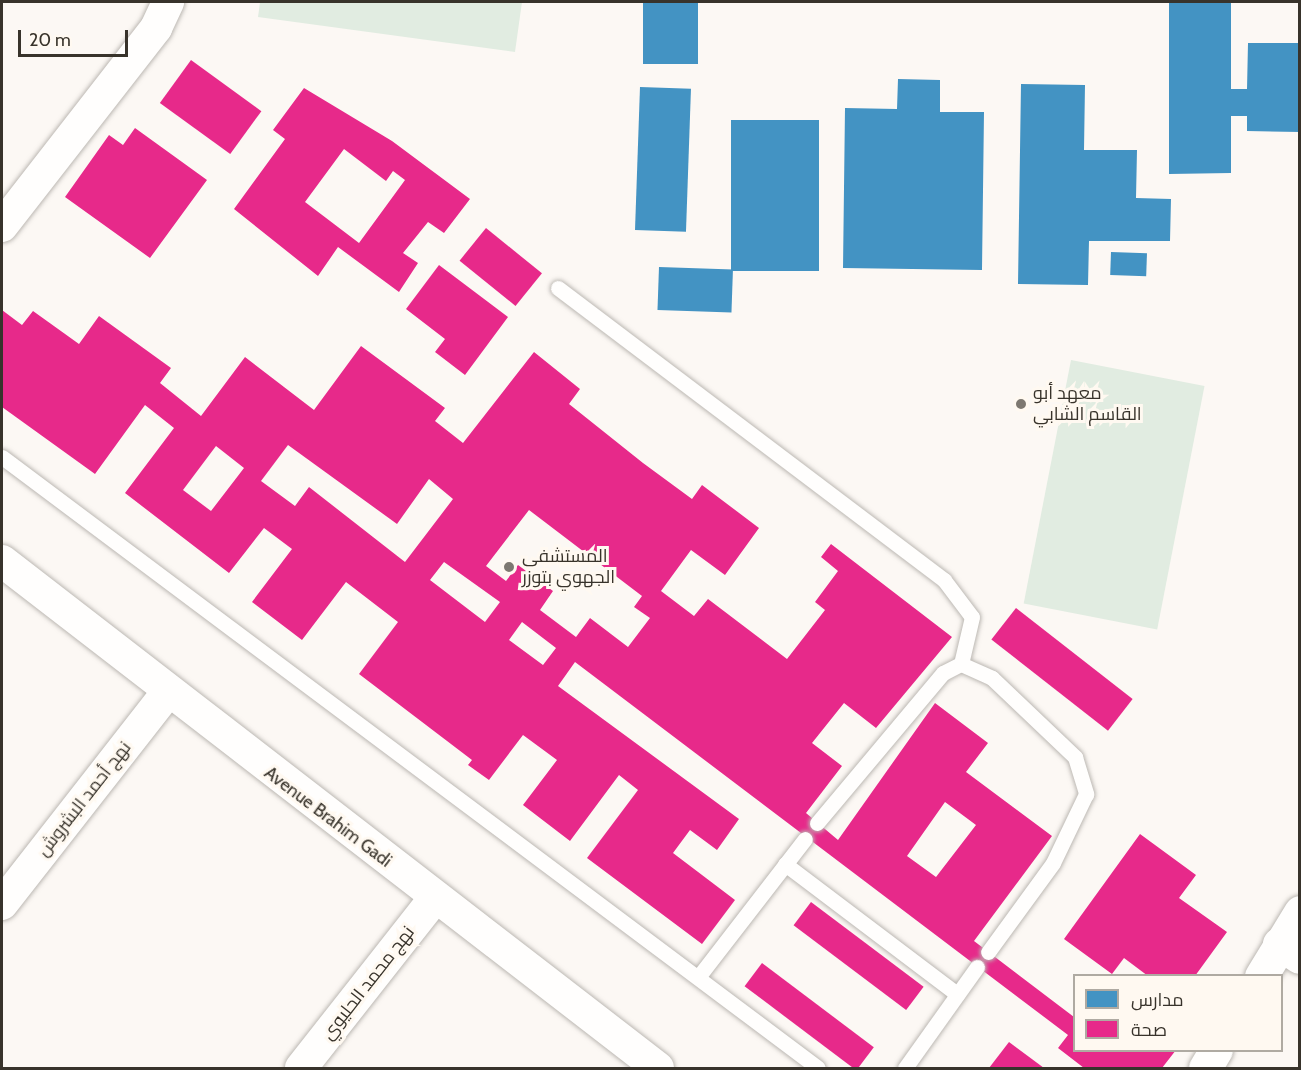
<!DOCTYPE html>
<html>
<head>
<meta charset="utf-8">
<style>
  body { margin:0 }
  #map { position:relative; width:1301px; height:1070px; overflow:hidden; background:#fcf8f4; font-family:Cabin,Cairo,sans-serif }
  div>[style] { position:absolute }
  .green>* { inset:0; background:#e1ece1; transform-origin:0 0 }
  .schools>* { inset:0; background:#4393c3; transform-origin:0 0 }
  .health>* { inset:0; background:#e7298a; transform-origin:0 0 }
  .roads { filter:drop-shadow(0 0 2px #bcb8b3) drop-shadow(0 0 2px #bcb8b3) }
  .service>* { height:15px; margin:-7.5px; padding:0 7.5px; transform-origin:7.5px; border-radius:7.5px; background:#fffefd }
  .minor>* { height:32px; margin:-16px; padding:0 16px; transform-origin:16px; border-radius:16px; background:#fffefd }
  .tertiary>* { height:33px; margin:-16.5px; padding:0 16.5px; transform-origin:16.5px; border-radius:16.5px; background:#fffefd }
  .dots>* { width:16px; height:16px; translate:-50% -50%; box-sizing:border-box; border:3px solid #fff9f1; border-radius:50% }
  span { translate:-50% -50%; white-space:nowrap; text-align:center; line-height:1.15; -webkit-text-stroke:6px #fff9f1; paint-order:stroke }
  .poi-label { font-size:18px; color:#38332b }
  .left { translate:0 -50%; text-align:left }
  .street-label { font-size:18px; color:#38332b }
  .frame { position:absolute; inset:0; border:3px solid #38332b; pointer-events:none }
  .legend { position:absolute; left:1073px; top:974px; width:210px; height:78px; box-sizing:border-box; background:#fff9f1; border:2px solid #afaaa2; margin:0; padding:8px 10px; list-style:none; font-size:18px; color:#38332b }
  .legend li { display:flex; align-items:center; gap:12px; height:30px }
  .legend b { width:30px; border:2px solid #afaaa2 }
  .scale { position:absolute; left:18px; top:30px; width:110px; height:27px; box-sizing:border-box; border:3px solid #38332b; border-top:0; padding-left:8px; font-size:18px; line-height:21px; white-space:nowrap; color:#38332b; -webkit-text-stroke:4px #fff9f1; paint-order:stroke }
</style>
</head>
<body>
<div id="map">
  <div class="green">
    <i style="clip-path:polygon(260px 2px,522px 2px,515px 52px,258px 17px)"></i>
    <i style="left:1071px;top:360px;width:136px;height:248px;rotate:11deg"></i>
  </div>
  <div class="schools">
    <i style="left:643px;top:2px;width:55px;height:62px"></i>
    <i style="clip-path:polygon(1169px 2px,1231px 2px,1231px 89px,1247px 89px,1248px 43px,1300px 43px,1300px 132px,1247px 131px,1247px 116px,1231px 116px,1231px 173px,1169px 174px)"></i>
    <i style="clip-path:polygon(898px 79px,940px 80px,940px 112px,984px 112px,982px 270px,843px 268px,845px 108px,897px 109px)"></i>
    <i style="clip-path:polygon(1021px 84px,1085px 85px,1084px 150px,1137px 150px,1136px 198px,1171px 199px,1170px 241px,1089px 241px,1088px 285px,1018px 284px)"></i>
    <i style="left:640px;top:87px;width:51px;height:143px;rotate:2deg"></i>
    <i style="left:819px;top:120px;width:151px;height:88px;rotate:90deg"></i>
    <i style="left:1111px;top:252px;width:36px;height:23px;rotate:2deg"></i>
    <i style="left:659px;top:267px;width:74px;height:43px;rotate:2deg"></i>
  </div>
  <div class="health">
    <i style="left:191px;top:60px;width:87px;height:53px;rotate:36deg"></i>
    <i style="clip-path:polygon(evenodd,304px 88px,392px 141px,470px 199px,444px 233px,428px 222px,403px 253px,418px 263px,399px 292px,338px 247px,318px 276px,234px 209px,285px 139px,273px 130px,304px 88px,344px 149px,386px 181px,393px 171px,405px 180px,359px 243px,305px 202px,344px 149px)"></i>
    <i style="clip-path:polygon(135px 128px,207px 180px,150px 258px,65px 197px,109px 135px,123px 145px)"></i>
    <i style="left:486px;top:228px;width:72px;height:42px;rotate:39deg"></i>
    <i style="clip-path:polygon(439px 265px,508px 317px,465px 375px,435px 352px,445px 339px,406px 309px)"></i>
    <i style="clip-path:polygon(evenodd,2px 310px,22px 325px,33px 311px,79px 344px,99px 316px,171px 368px,160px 383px,201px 416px,245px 357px,314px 410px,361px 346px,445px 408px,435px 421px,463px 443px,534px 352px,580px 389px,569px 404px,643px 463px,692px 499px,702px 485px,759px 528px,725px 575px,691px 550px,661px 591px,694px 616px,708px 599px,787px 659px,825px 610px,815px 602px,838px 571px,821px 557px,831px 544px,952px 637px,876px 728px,844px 703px,812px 743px,842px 766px,806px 813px,838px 840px,935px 703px,988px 743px,966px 772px,1052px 836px,974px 941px,1074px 1017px,1074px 1050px,1176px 1050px,1162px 1068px,1084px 1068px,1058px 1048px,1068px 1035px,575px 662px,558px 686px,739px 819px,717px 850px,690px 830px,673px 853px,735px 900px,702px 944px,587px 858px,638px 790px,619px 775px,570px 841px,523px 805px,557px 760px,523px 735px,489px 780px,468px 765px,472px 760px,359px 674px,398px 622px,346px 582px,302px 640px,252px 602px,292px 549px,264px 528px,229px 573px,125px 493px,174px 428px,145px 405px,95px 474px,2px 407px,2px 310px,288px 445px,397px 524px,429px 479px,453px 499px,405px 562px,309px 487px,295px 506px,261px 481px,288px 445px,2px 310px,216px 446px,244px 468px,211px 511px,183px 490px,216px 446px,2px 310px,529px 510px,642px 596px,634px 607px,650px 618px,628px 647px,590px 618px,576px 637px,540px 610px,553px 591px,518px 565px,506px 581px,486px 566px,529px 510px,2px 310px,444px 562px,500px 602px,485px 622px,430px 580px,444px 562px,2px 310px,522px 622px,556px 648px,543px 665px,509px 640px,522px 622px,2px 310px,945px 802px,976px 825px,936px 877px,907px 856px,945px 802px)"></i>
    <i style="left:1016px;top:608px;width:148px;height:40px;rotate:38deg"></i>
    <i style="clip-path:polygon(1140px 834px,1196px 875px,1179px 898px,1227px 932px,1195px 976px,1148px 976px,1124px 958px,1112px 974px,1064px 939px)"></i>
    <i style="left:811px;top:902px;width:141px;height:29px;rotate:37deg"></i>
    <i style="left:762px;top:963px;width:140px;height:29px;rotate:37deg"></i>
    <i style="clip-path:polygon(1009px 1042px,1044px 1068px,989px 1068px)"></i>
  </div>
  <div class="roads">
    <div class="service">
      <i style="left:558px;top:288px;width:484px;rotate:37.1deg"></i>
      <i style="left:944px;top:580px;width:46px;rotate:52.9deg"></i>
      <i style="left:972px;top:617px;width:48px;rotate:103.2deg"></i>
      <i style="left:2px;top:457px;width:1019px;rotate:36.82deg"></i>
      <i style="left:817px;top:823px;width:196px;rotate:-50deg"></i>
      <i style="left:943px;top:673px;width:20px;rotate:-27deg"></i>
      <i style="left:961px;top:664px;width:34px;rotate:24deg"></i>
      <i style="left:992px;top:678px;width:115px;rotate:43.6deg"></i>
      <i style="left:1075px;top:757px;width:39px;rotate:73deg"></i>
      <i style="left:1086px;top:794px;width:76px;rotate:115.6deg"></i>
      <i style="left:1053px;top:863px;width:110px;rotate:126.1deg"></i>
      <i style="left:785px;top:864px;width:216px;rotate:37.1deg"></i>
      <i style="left:699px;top:976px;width:173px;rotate:-52.3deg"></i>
      <i style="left:905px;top:1068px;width:124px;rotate:-54.5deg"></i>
    </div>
    <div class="minor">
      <i style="left:2px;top:226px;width:251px;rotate:-52.1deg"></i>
      <i style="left:156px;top:28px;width:29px;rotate:-65deg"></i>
      <i style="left:2px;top:561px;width:829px;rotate:37.7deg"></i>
      <i style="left:2px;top:904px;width:268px;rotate:-52deg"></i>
      <i style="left:1279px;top:944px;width:25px;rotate:34deg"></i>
      <i style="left:301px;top:1068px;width:216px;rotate:-51.8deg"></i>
    </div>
    <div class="tertiary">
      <i style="left:1261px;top:976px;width:75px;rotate:-58.6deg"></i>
      <i style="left:1205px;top:1068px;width:21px;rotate:-59deg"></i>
    </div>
  </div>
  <div class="dots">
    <i style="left:1021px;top:404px;background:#7d7871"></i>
    <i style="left:509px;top:567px;background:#7d7871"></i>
  </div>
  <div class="poi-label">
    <span class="left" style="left:1033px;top:404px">معهد أبو<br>القاسم الشابي</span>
    <span class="left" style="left:522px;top:567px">المستشفى<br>الجهوي بتوزر</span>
  </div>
  <div class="street-label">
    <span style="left:84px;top:799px;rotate:-52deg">نهج أحمد البشروش</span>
    <span style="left:328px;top:817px;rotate:37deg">Avenue Brahim Gadi</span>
    <span style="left:368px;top:983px;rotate:-52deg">نهج محمد الحليوي</span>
  </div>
  <div class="frame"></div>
  <ul class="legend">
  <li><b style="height:16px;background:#4393c3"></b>مدارس</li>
  <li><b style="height:16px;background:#e7298a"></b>صحة</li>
  </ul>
  <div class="scale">20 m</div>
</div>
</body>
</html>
